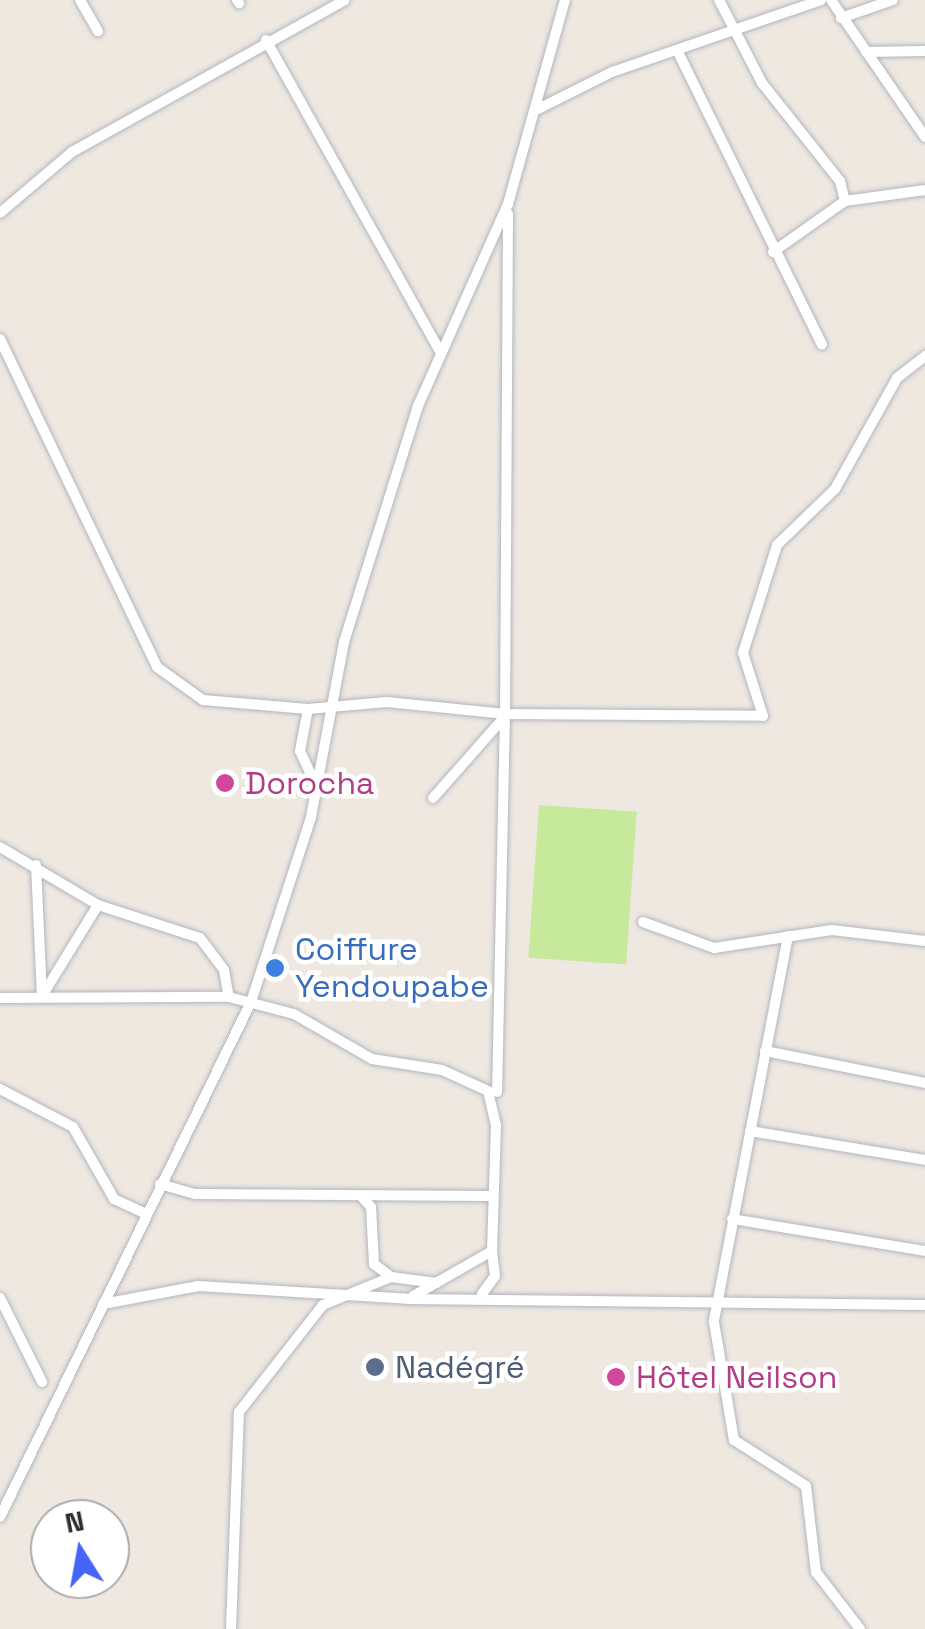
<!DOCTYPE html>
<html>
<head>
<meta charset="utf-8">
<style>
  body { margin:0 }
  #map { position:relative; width:925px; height:1629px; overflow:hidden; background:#eee8e0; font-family:"Space Grotesk",sans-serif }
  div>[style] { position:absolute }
  .pitch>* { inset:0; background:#c7e99b; transform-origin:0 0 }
  .roads { filter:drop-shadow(0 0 2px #b3b6c0) drop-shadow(0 0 2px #b3b6c0) }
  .minor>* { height:10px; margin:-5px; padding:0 5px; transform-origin:5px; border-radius:5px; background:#fff }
  .dots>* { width:28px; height:28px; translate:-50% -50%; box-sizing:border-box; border:5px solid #fff; border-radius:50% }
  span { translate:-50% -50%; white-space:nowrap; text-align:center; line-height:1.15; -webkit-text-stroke:9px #fff; paint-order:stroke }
  .hotel-label { font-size:32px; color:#b23c85 }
  .left { translate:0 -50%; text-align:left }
  .shop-label { font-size:32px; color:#366cbe }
  .service-label { font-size:32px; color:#4e5e75 }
  .north { position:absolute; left:30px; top:1499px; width:100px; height:100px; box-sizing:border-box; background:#fff; border:2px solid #ababab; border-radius:50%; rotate:349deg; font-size:28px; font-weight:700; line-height:40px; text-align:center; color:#2d2d2d }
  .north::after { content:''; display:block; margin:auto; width:35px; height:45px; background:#4565f6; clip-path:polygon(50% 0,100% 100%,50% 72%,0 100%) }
</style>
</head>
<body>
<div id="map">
  <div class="pitch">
    <i style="left:539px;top:805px;width:98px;height:153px;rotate:4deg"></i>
  </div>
  <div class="roads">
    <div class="minor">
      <i style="left:80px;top:0;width:36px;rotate:60deg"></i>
      <i style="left:237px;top:0;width:4px;rotate:56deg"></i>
      <i style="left:719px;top:0;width:93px;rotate:62.6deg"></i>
      <i style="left:762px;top:83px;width:125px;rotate:51.5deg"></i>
      <i style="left:840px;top:181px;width:21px;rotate:76deg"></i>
      <i style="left:831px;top:0;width:166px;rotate:55.5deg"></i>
      <i style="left:841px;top:18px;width:55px;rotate:-19.1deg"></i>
      <i style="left:266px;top:40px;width:356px;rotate:60.8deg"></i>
      <i style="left:678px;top:52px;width:326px;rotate:63.8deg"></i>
      <i style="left:866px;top:52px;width:59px;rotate:-1deg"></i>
      <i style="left:538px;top:109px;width:83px;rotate:-26.6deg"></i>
      <i style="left:612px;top:72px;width:221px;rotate:-19deg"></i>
      <i style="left:0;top:213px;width:94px;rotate:-40.3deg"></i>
      <i style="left:72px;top:152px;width:312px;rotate:-29.1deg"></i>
      <i style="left:508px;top:214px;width:500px;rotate:90.34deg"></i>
      <i style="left:505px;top:714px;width:258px;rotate:0.4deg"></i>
      <i style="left:763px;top:716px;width:66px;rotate:-107.6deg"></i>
      <i style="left:743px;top:653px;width:113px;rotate:-72.5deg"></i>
      <i style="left:777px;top:545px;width:81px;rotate:-44deg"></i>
      <i style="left:835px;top:489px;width:127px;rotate:-60.8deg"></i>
      <i style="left:897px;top:378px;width:36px;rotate:-38deg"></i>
      <i style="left:773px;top:252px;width:88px;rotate:-35.3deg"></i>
      <i style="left:845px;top:201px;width:81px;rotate:-7.8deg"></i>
      <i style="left:0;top:339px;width:364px;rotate:64.4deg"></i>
      <i style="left:157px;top:667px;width:57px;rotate:35.7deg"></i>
      <i style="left:203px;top:700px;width:105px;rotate:4.9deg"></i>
      <i style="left:308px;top:709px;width:43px;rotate:100.8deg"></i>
      <i style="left:300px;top:751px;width:33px;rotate:65deg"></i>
      <i style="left:308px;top:709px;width:79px;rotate:-5.1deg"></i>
      <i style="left:387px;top:702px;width:119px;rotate:5.8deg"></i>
      <i style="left:505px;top:714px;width:378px;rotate:91.2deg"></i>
      <i style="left:433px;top:798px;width:103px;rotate:-48.6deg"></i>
      <i style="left:0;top:847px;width:114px;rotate:30.6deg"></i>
      <i style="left:98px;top:905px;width:107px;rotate:17.9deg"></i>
      <i style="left:200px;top:938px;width:40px;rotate:53deg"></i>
      <i style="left:224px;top:970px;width:27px;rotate:80deg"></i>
      <i style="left:36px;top:865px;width:131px;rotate:87.4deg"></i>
      <i style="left:643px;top:922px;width:76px;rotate:20.1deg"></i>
      <i style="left:714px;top:948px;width:119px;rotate:-8.7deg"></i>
      <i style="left:832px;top:930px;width:94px;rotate:6.7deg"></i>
      <i style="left:788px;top:936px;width:393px;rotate:100.9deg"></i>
      <i style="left:714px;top:1322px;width:120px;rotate:80.4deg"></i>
      <i style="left:734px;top:1440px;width:85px;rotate:32.6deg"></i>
      <i style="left:806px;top:1486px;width:87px;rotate:83.4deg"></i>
      <i style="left:816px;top:1572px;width:72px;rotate:52.3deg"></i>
      <i style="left:42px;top:996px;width:107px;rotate:-58.4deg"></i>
      <i style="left:0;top:998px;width:229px;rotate:-0.3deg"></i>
      <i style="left:229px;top:997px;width:67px;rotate:14.7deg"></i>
      <i style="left:294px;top:1014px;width:90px;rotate:30deg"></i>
      <i style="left:372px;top:1059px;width:71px;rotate:8.9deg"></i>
      <i style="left:442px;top:1070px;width:51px;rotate:24.5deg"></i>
      <i style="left:488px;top:1091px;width:35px;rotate:77deg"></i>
      <i style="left:496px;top:1125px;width:126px;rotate:91.8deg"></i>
      <i style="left:492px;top:1251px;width:91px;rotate:150.3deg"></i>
      <i style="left:765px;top:1051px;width:163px;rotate:11.3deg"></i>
      <i style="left:0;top:1089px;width:82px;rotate:27.5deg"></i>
      <i style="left:73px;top:1127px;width:83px;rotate:60.3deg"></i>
      <i style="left:114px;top:1199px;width:35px;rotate:25deg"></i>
      <i style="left:750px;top:1131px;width:177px;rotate:9.4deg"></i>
      <i style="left:160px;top:1184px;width:37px;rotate:16deg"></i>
      <i style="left:196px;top:1194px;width:294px;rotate:0.4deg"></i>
      <i style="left:361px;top:1196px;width:15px;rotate:48deg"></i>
      <i style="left:371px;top:1207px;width:57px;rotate:87deg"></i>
      <i style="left:374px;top:1264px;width:21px;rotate:37deg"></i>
      <i style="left:391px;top:1277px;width:46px;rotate:7.4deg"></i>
      <i style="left:732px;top:1219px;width:196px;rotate:9.4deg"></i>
      <i style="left:482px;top:1294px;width:22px;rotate:-54deg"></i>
      <i style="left:495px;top:1276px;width:25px;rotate:-97deg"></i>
      <i style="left:0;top:1298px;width:94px;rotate:63.4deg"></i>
      <i style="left:103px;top:1304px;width:97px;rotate:-10.7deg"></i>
      <i style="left:198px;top:1286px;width:210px;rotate:3.5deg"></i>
      <i style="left:408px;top:1299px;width:517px;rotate:0.66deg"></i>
      <i style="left:0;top:1517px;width:573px;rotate:-64.02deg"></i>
      <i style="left:251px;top:1002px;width:194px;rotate:-72deg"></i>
      <i style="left:311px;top:817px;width:178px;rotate:-79.3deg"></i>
      <i style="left:344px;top:642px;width:247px;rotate:-72.6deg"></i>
      <i style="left:418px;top:406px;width:221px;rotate:-66deg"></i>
      <i style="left:508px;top:204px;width:212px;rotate:-74.4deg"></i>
      <i style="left:231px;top:1629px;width:217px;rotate:-87.9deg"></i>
      <i style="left:239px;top:1412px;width:136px;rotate:-51.9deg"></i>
      <i style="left:323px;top:1305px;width:74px;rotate:-22.4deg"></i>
    </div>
  </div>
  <div class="dots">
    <i style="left:225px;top:783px;background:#d1479c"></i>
    <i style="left:275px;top:968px;background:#3f7fe0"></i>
    <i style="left:375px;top:1367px;background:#5c6f8a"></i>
    <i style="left:616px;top:1377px;background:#d1479c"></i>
  </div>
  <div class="hotel-label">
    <span class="left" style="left:245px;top:783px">Dorocha</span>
    <span class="left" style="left:636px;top:1377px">Hôtel Neilson</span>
  </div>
  <div class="shop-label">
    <span class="left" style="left:295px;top:968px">Coiffure<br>Yendoupabe</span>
  </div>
  <div class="service-label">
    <span class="left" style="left:395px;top:1367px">Nadégré</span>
  </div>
  <div class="north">N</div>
</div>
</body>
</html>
